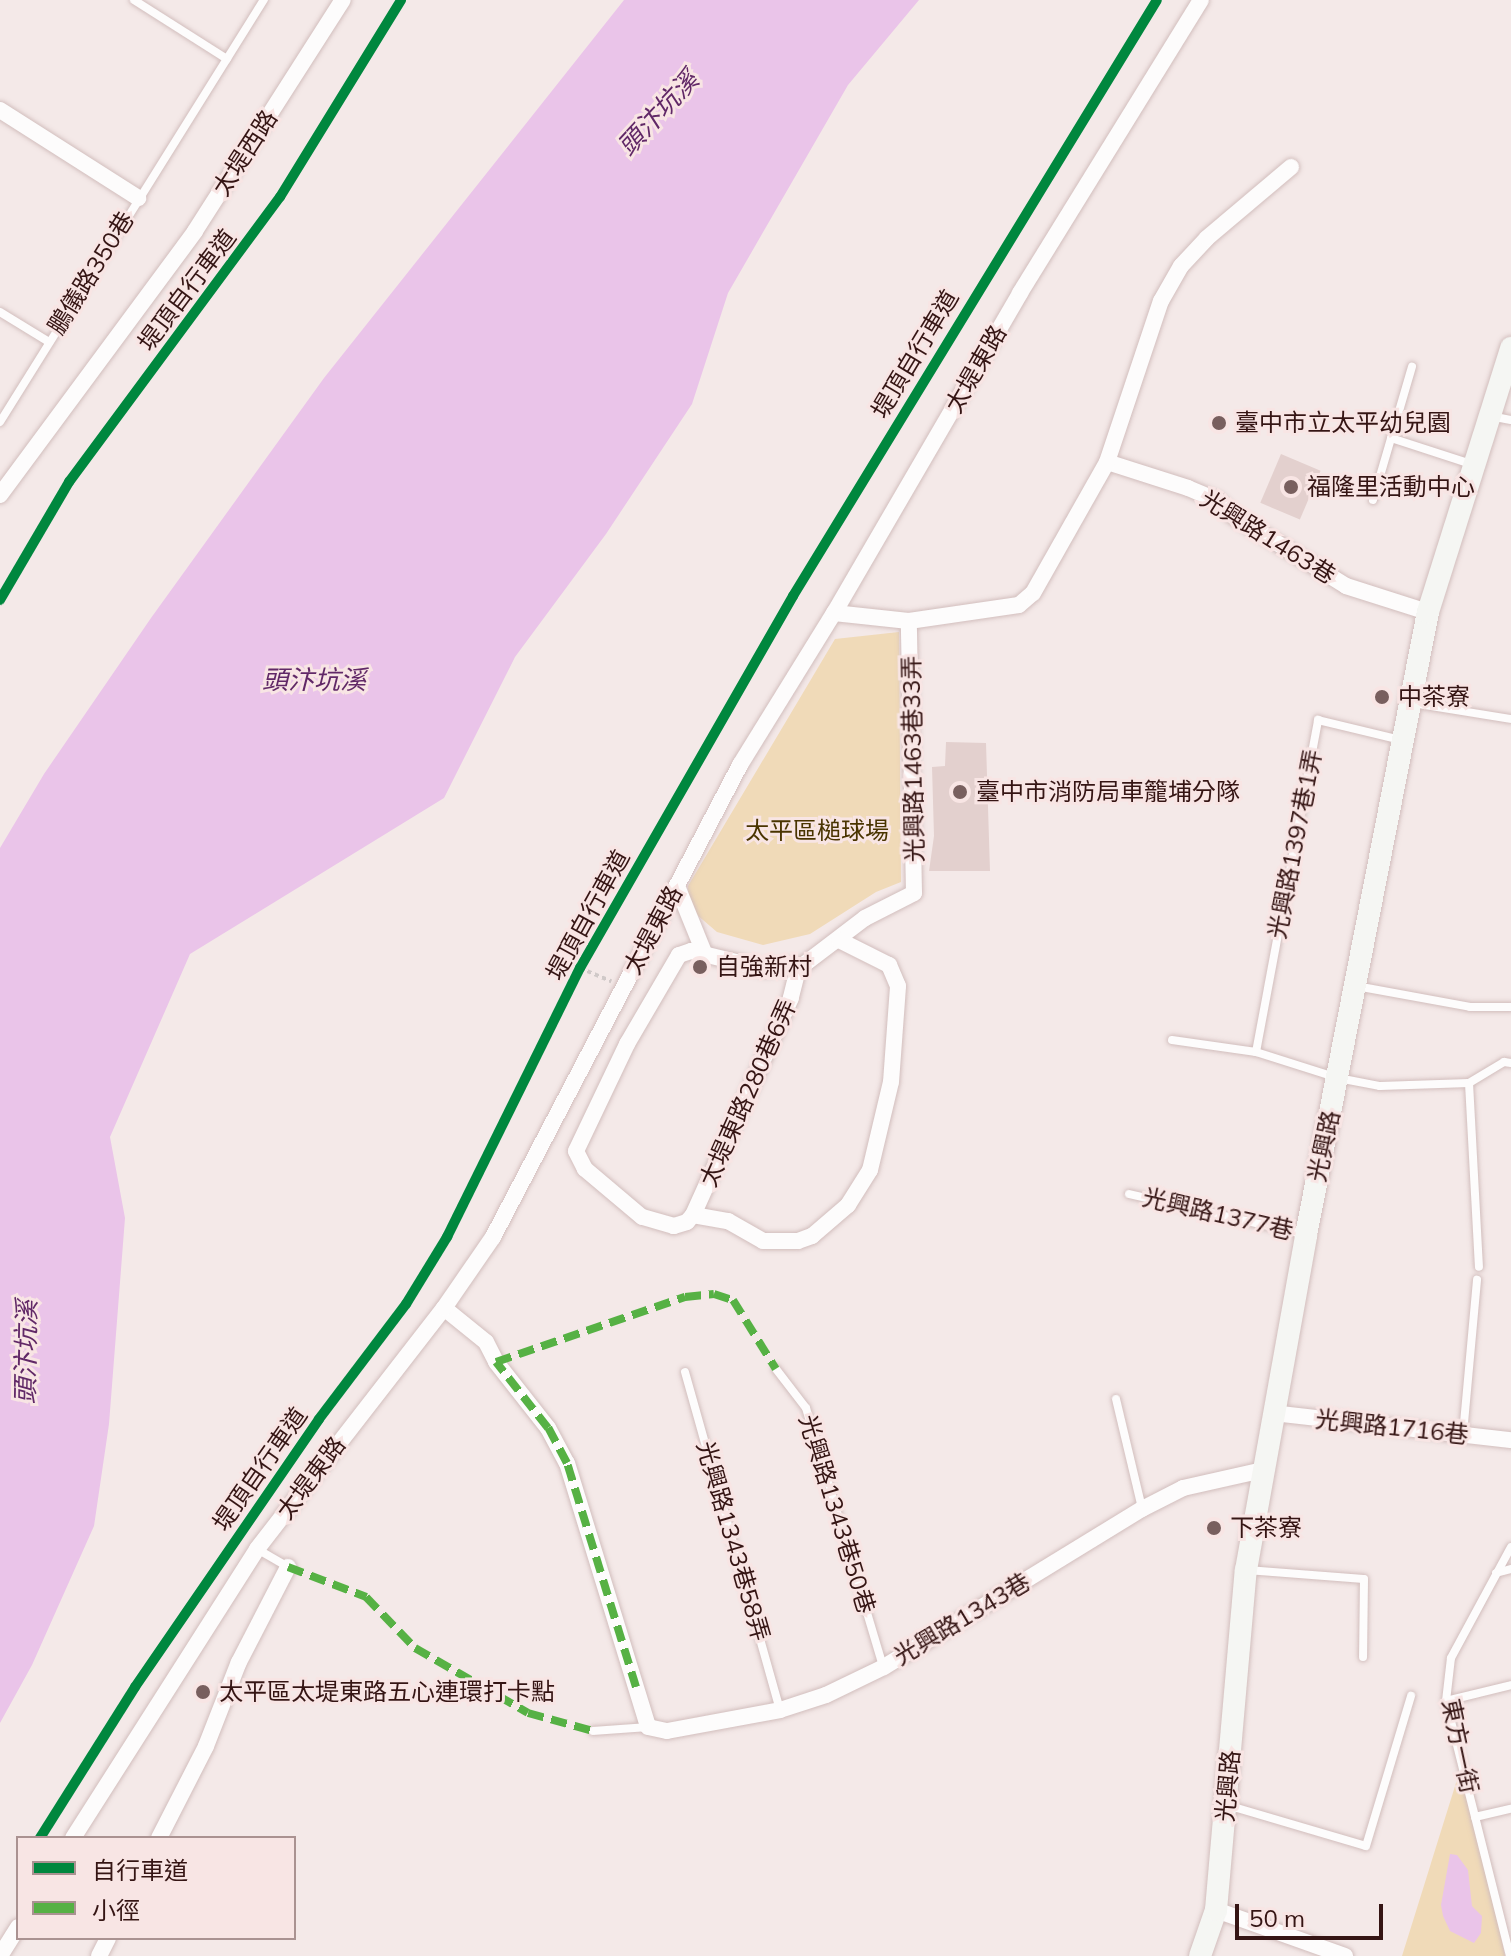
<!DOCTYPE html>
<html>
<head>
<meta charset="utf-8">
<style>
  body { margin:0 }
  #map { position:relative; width:1511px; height:1956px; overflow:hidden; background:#f4e9e8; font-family:Mulish,"Noto Sans TC",sans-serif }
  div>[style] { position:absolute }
  .green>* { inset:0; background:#f0dab8 }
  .water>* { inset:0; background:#eac4e9 }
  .building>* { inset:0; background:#e3d0ce; transform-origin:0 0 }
  .path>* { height:4px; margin-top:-2px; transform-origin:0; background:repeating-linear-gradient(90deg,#d0c9c8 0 4px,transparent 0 8px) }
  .roads { filter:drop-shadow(0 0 2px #d2bebd) drop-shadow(0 0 2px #d2bebd) }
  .lane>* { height:8px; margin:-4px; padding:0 4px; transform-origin:4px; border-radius:4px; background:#fdfcfc }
  .street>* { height:16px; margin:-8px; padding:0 8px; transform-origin:8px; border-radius:8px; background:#fdfcfc }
  .secondary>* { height:22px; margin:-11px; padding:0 11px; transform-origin:11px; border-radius:11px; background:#f5f6f3 }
  .quiet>* { height:8px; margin-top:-4px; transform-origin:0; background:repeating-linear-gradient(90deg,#56b144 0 16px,transparent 0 24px) }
  .cycleway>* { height:10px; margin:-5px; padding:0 5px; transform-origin:5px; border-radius:5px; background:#00873e }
  .dots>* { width:22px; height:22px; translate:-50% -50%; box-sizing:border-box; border:4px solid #f8e5e4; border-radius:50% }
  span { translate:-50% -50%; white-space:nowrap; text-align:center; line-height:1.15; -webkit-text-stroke:6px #f8e5e4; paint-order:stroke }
  .street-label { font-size:24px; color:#351514 }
  .poi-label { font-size:24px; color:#351514 }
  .left { translate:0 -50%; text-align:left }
  .park-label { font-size:24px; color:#493400 }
  .water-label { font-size:26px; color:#612867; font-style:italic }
  .legend { position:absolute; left:16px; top:1836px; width:280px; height:104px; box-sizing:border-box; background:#f8e5e4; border:2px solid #aa9291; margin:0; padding:10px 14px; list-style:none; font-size:24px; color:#351514 }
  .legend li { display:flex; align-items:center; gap:16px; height:40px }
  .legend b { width:40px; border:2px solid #aa9291 }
  .scale { position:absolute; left:1235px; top:1904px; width:148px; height:36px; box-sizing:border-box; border:4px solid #351514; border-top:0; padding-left:10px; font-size:24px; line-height:28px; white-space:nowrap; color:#351514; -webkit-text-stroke:6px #f8e5e4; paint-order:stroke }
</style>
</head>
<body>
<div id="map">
  <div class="green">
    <i style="clip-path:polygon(899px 632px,901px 882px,876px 892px,810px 934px,763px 945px,717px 932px,689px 908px,688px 886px,835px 639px)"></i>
    <i style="clip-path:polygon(1461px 1767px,1469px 1768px,1505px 1956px,1402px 1956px)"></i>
  </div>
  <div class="water">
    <i style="clip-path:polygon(624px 0,919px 0,848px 85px,728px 293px,692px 404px,606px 534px,515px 657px,444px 798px,190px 954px,110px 1137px,125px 1218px,109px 1424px,94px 1526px,32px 1665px,0 1723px,0 848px,44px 774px,151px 618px,324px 378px)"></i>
    <i style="clip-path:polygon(1450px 1854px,1457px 1855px,1468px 1870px,1472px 1906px,1482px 1916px,1481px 1933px,1474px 1943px,1450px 1931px,1443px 1916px,1441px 1905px)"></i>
  </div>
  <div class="building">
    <i style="left:1281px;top:454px;width:43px;height:53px;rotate:23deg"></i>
    <i style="clip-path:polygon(946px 742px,986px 743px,990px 871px,929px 871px,934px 836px,932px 767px,945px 766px)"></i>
  </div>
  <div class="path">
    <i style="left:580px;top:968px;width:34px;rotate:23deg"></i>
  </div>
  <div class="roads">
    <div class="lane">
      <i style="left:134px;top:0;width:110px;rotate:32.4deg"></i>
      <i style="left:0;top:312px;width:57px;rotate:31.5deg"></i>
      <i style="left:1490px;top:416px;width:21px;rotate:11deg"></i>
      <i style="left:0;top:422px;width:498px;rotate:-58deg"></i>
      <i style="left:1391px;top:438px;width:87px;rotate:18deg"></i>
      <i style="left:1373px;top:500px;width:139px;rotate:-73.7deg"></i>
      <i style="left:1412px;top:703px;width:100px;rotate:9.2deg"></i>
      <i style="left:1356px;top:986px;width:116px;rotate:10.4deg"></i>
      <i style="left:1470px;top:1007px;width:41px"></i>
      <i style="left:1172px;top:1040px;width:85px;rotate:8.1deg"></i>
      <i style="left:1256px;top:1052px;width:86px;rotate:17.6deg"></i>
      <i style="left:1338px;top:1078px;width:43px;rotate:10.8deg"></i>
      <i style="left:1380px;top:1086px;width:89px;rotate:-1.9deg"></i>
      <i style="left:1469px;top:1083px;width:41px;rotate:-31deg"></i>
      <i style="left:1504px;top:1062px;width:7px;rotate:8deg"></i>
      <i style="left:1256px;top:1052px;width:338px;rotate:-79.4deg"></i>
      <i style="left:1318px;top:720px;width:85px;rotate:13.5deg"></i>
      <i style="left:1469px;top:1083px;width:184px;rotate:86.9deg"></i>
      <i style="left:1129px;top:1194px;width:180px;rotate:12.9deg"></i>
      <i style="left:776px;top:1369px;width:49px;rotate:52.4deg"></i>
      <i style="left:806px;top:1408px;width:269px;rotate:73.4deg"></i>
      <i style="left:685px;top:1372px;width:351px;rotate:74.3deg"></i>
      <i style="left:1116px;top:1399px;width:112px;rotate:76.6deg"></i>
      <i style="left:1463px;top:1434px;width:155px;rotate:-84.8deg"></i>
      <i style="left:257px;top:1549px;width:36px;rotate:30deg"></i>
      <i style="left:1247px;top:1570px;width:117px;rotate:4.4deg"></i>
      <i style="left:1364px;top:1579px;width:78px;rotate:90.7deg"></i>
      <i style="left:1496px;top:1573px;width:16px;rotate:-15deg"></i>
      <i style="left:1446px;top:1701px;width:67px;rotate:-13.8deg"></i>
      <i style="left:593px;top:1731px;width:55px;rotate:-4.2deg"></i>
      <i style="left:1227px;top:1809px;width:10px;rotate:-6deg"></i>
      <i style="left:1237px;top:1808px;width:134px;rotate:16.4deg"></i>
      <i style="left:1366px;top:1846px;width:157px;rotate:-73.3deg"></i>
      <i style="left:1475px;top:1817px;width:37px;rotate:-13deg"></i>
      <i style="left:1510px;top:1956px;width:263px;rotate:-104.1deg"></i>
      <i style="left:1446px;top:1701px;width:43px;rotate:-83.4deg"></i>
      <i style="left:1451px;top:1658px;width:126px;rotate:-61.6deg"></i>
    </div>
    <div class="street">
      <i style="left:0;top:110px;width:164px;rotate:32.5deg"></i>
      <i style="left:1107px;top:462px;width:85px;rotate:17.8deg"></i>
      <i style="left:1188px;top:488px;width:33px;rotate:23deg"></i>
      <i style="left:1218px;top:501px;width:20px;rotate:45deg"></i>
      <i style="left:1232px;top:515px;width:134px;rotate:31.9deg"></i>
      <i style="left:1346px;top:586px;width:86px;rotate:17.6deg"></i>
      <i style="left:0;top:495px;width:328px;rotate:-53.5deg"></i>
      <i style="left:195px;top:231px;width:274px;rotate:-57.4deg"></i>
      <i style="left:834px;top:613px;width:75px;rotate:6.1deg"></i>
      <i style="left:909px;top:621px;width:111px;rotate:-8.3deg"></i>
      <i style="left:1019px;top:605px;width:18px;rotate:-41deg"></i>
      <i style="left:1033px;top:593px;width:150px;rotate:-60.5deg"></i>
      <i style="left:1107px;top:462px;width:170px;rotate:-71.5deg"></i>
      <i style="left:1161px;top:301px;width:40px;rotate:-60.3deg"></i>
      <i style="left:1181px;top:266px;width:38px;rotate:-47deg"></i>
      <i style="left:1207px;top:238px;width:110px;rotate:-40.2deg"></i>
      <i style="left:677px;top:886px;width:74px;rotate:67.9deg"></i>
      <i style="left:798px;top:969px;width:30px;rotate:104deg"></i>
      <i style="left:791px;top:998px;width:238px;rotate:114.3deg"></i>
      <i style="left:693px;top:1215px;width:9px;rotate:131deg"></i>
      <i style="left:687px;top:1222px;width:14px;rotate:163deg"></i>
      <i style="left:674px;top:1226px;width:33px;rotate:-164deg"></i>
      <i style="left:642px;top:1217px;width:75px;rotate:-139.9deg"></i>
      <i style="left:585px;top:1169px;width:20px;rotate:-117deg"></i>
      <i style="left:576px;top:1151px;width:119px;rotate:-64.5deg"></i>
      <i style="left:627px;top:1044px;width:103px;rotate:-59.7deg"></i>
      <i style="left:679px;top:955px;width:13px;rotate:-18deg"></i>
      <i style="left:691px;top:951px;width:76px;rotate:13.7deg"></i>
      <i style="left:765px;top:969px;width:28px;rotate:-6deg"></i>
      <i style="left:793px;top:966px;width:6px;rotate:31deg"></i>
      <i style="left:798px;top:969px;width:84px;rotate:-37.3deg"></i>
      <i style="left:865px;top:918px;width:55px;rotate:-27deg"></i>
      <i style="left:914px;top:893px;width:272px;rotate:-91.1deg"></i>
      <i style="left:693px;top:1215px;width:36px;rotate:10deg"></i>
      <i style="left:728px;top:1221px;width:40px;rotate:29.7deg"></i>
      <i style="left:763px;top:1241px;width:35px"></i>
      <i style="left:798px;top:1241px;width:15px;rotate:-20deg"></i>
      <i style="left:812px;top:1236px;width:48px;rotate:-40.7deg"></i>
      <i style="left:848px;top:1205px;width:41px;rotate:-57.8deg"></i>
      <i style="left:870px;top:1170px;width:90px;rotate:-76.6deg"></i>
      <i style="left:891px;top:1082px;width:96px;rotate:-85.8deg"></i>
      <i style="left:898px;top:986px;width:23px;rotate:-113deg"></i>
      <i style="left:889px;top:965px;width:56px;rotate:-153.4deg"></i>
      <i style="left:444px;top:1308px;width:54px;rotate:39deg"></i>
      <i style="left:486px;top:1342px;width:22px;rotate:63deg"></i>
      <i style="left:496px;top:1362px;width:84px;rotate:51.8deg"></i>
      <i style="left:548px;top:1428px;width:40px;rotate:62deg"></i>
      <i style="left:567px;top:1463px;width:276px;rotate:72.9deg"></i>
      <i style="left:648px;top:1727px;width:19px;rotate:12deg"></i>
      <i style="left:667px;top:1731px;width:115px;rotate:-10.5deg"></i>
      <i style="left:780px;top:1710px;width:48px;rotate:-18.1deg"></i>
      <i style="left:826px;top:1695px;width:64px;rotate:-25.8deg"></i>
      <i style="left:884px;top:1667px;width:303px;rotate:-31.5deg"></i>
      <i style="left:1142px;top:1509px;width:46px;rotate:-27.1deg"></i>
      <i style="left:1183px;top:1488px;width:82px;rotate:-12.7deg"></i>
      <i style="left:1273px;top:1413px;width:240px;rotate:6.5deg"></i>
      <i style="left:73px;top:1838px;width:343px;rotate:-57.5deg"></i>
      <i style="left:257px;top:1549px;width:305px;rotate:-52.2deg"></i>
      <i style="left:444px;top:1308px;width:86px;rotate:-55.4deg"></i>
      <i style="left:493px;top:1237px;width:533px;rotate:-62.38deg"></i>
      <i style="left:740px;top:765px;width:179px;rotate:-58.3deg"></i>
      <i style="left:834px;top:613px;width:370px;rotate:-59.8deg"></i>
      <i style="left:1020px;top:293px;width:344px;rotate:-58.3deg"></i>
      <i style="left:159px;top:1838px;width:103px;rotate:-62.9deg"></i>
      <i style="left:206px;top:1746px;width:90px;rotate:-68.6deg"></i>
      <i style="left:239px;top:1662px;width:107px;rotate:-62.7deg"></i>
      <i style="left:1216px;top:1910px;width:137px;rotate:19.6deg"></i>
      <i style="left:0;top:1956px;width:34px;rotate:-58deg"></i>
      <i style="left:99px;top:1956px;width:20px;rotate:-63deg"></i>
    </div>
    <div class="secondary">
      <i style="left:1200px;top:1956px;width:49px;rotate:-70.8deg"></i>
      <i style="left:1216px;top:1910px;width:341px;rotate:-85deg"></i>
      <i style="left:1246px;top:1570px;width:340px;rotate:-79.8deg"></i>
      <i style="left:1306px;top:1235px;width:635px;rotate:-78.92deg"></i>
      <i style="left:1428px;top:612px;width:277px;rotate:-72.5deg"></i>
    </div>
  </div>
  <div class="quiet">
    <i style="left:288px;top:1567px;width:84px;rotate:21deg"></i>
    <i style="left:366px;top:1597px;width:71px;rotate:46.1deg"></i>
    <i style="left:415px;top:1648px;width:130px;rotate:29.9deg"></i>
    <i style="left:528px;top:1713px;width:67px;rotate:15.5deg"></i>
    <i style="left:636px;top:1687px;width:234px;rotate:-107.1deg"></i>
    <i style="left:567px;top:1463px;width:40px;rotate:-118deg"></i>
    <i style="left:548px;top:1428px;width:84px;rotate:-128.2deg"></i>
    <i style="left:496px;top:1362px;width:200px;rotate:-19deg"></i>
    <i style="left:685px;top:1297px;width:29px;rotate:-6deg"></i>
    <i style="left:714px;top:1294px;width:20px;rotate:18deg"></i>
    <i style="left:733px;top:1300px;width:81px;rotate:58.1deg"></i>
  </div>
  <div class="cycleway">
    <i style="left:0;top:600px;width:137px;rotate:-59.7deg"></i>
    <i style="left:69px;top:482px;width:355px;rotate:-53.5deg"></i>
    <i style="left:280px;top:197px;width:231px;rotate:-58.4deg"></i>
    <i style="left:40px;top:1838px;width:178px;rotate:-57.8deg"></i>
    <i style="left:135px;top:1687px;width:325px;rotate:-55.5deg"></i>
    <i style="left:319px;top:1419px;width:144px;rotate:-52.9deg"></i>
    <i style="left:406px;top:1304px;width:79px;rotate:-58.5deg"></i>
    <i style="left:447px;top:1237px;width:300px;rotate:-63.7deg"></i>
    <i style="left:580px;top:968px;width:429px;rotate:-60.2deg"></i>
    <i style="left:793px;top:596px;width:698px;rotate:-58.59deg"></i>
  </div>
  <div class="dots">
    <i style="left:1219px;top:423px;background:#785f5e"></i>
    <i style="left:1291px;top:487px;background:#785f5e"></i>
    <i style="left:1382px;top:697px;background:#785f5e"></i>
    <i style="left:960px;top:792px;background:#785f5e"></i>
    <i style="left:700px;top:967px;background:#785f5e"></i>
    <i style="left:1214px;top:1528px;background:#785f5e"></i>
    <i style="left:203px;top:1692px;background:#785f5e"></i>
  </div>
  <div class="street-label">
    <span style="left:245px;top:153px;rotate:-57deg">太堤西路</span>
    <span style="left:91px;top:273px;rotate:-58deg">鵬儀路350巷</span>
    <span style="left:187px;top:290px;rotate:-53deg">堤頂自行車道</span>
    <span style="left:915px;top:354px;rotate:-59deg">堤頂自行車道</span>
    <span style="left:976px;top:369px;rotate:-60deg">太堤東路</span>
    <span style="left:1268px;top:537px;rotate:32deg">光興路1463巷</span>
    <span style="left:913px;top:759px;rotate:-91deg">光興路1463巷33弄</span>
    <span style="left:1295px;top:844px;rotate:-79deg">光興路1397巷1弄</span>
    <span style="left:588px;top:915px;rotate:-61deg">堤頂自行車道</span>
    <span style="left:653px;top:930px;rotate:-62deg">太堤東路</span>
    <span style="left:748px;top:1093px;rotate:-66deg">太堤東路280巷6弄</span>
    <span style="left:1324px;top:1146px;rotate:-78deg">光興路</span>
    <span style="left:1218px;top:1214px;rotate:13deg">光興路1377巷</span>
    <span style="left:1392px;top:1427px;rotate:6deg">光興路1716巷</span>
    <span style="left:260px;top:1469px;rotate:-55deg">堤頂自行車道</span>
    <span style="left:311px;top:1478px;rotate:-53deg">太堤東路</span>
    <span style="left:837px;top:1514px;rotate:73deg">光興路1343巷50巷</span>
    <span style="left:733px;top:1541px;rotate:74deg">光興路1343巷58弄</span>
    <span style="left:962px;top:1619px;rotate:-31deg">光興路1343巷</span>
    <span style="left:1460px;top:1746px;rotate:78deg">東方一街</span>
    <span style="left:1228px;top:1786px;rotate:-85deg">光興路</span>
  </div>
  <div class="poi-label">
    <span class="left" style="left:1235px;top:423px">臺中市立太平幼兒園</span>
    <span class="left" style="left:1307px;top:487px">福隆里活動中心</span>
    <span class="left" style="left:1398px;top:697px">中茶寮</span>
    <span class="left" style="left:976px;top:792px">臺中市消防局車籠埔分隊</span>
    <span class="left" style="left:716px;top:967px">自強新村</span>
    <span class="left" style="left:1230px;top:1528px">下茶寮</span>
    <span class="left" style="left:219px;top:1692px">太平區太堤東路五心連環打卡點</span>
  </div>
  <div class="park-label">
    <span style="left:817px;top:831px">太平區槌球場</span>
  </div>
  <div class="water-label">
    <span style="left:658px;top:113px;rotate:-47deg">頭汴坑溪</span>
    <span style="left:314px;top:680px">頭汴坑溪</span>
    <span style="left:26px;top:1352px;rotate:-89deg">頭汴坑溪</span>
  </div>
  <ul class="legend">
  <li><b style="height:10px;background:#00873e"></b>自行車道</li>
  <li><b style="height:10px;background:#56b144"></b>小徑</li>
  </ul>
  <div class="scale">50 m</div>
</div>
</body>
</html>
